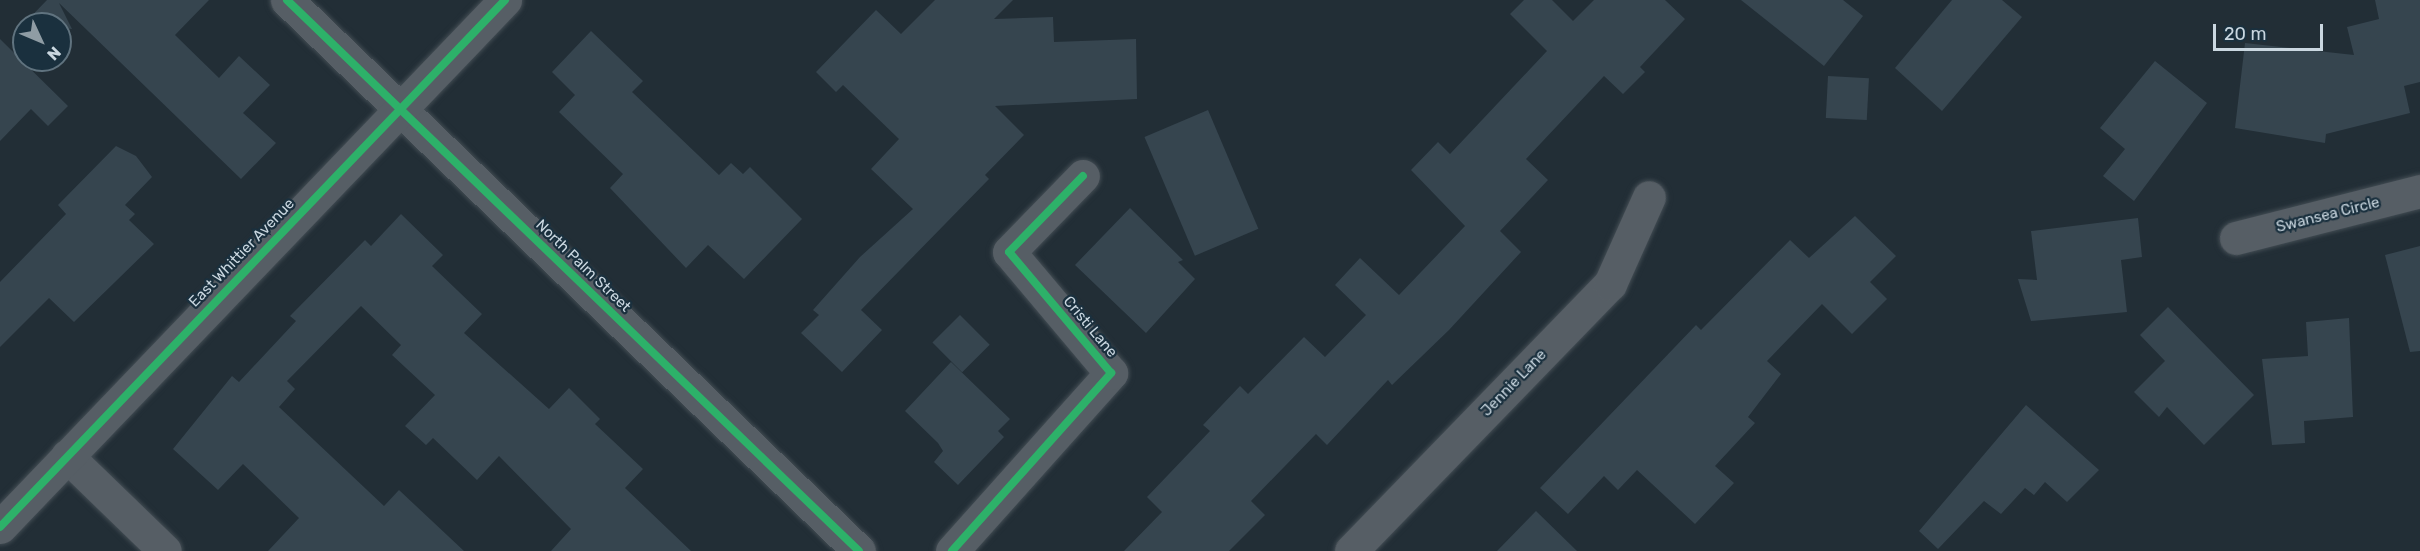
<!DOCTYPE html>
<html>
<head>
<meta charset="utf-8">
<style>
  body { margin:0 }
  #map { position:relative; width:2420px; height:551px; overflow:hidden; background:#222e36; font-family:Rubik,sans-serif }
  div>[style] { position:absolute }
  .building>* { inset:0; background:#36454f; transform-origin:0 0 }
  .roads { filter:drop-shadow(0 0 2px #424c53) drop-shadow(0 0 2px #424c53) }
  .minor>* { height:33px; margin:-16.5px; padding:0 16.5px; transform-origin:16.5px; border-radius:16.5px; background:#565e65 }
  .cycleway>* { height:8px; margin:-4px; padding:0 4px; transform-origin:4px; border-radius:4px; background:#2db169 }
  span { translate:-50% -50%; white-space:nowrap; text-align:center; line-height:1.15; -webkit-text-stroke:4.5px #1a303e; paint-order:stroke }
  .street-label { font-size:15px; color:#cad7e0 }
  .north { position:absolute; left:12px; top:12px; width:60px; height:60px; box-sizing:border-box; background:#1a303e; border:2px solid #60737f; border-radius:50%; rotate:134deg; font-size:16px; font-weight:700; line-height:24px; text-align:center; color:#cad7e0 }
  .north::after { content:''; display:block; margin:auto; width:21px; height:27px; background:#8f9ca4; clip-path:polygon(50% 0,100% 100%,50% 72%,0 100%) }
  .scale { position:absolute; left:2213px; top:24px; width:110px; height:27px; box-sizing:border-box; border:3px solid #cad7e0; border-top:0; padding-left:8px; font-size:18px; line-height:21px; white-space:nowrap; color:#cad7e0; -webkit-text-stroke:4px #1a303e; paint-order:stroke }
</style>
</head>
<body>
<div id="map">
  <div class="building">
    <i style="clip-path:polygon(47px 0,209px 0,175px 35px,219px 78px,239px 56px,270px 85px,243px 113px,276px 143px,241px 179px,59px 3px,72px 29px,24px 24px,24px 33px,15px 33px)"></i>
    <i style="clip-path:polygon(935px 0,1013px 0,994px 19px,1053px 17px,1054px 42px,1136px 39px,1137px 99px,995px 106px,1024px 135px,985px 175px,989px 179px,861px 310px,882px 330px,842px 372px,801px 333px,819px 315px,813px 310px,860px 257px,913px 209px,871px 169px,899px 139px,843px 85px,836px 92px,816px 72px,876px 10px,901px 34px)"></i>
    <i style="clip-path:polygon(1524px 0,1552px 0,1573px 21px,1594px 0,1665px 0,1685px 19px,1640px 67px,1645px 72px,1623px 94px,1604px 76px,1526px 159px,1548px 180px,1500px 231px,1521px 252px,1449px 330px,1392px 385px,1388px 380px,1327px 445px,1316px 434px,1251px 501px,1265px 515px,1229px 551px,1124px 551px,1162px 512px,1147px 497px,1210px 431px,1203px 425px,1240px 386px,1248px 394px,1304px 337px,1325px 357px,1366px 315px,1335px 285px,1360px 258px,1399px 295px,1465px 226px,1411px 170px,1438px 142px,1450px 154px,1547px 51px,1510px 14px)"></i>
    <i style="clip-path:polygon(1741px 0,1843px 0,1863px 16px,1824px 66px)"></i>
    <i style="clip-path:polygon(1952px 0,2002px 0,2022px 17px,1942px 111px,1895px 68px)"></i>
    <i style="clip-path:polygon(2375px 0,2420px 0,2420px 82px,2404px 86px,2410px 113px,2326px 134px,2325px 143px,2235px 128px,2245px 43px,2354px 55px,2347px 27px,2379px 19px)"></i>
    <i style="clip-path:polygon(591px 31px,643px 81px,632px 92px,719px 175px,731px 163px,743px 174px,750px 167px,802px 219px,744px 279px,708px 245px,686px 268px,610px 188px,623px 174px,559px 112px,575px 95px,552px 72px)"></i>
    <i style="clip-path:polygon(0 39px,68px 106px,48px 126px,31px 109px,0 141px)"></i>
    <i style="clip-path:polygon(2155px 61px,2207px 103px,2134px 201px,2103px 176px,2125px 149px,2100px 128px)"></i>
    <i style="left:1828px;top:76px;width:41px;height:42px;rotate:3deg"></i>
    <i style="left:1208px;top:110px;width:129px;height:69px;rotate:67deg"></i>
    <i style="clip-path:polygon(116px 146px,136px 156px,152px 177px,125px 205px,135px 214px,129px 220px,154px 244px,74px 322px,49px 298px,0 347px,0 282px,66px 214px,58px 205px)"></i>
    <i style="clip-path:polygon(1130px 208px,1183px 260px,1178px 262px,1195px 279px,1146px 333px,1075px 265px)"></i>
    <i style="clip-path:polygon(401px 214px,443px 255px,432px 266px,482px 314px,464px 333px,549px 409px,569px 388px,600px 419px,595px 424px,643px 469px,625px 488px,691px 551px,551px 551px,571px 529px,499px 456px,477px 480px,433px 438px,426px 445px,405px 426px,435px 395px,392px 355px,401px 345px,361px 306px,287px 381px,295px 389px,279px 407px,384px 506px,399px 490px,464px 551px,268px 551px,299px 518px,243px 464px,218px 490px,173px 449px,232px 376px,239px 382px,296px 321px,290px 316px,365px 240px,371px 246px)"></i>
    <i style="clip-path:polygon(1855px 216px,1896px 256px,1870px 282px,1887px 299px,1852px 334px,1822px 304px,1767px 361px,1781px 374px,1748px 417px,1755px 423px,1715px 466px,1734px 483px,1695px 524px,1637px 470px,1618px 490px,1604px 476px,1568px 514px,1540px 488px,1696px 325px,1701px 330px,1790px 240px,1809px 258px)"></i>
    <i style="clip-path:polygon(2138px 218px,2142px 257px,2121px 260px,2127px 312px,2031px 321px,2018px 279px,2037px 280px,2031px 231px)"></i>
    <i style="clip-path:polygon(2420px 246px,2420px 351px,2410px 352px,2385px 255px)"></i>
    <i style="clip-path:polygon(2168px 307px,2254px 395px,2204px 445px,2167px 407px,2159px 417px,2134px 392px,2165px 361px,2140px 335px)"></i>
    <i style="left:960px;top:315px;width:42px;height:39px;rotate:45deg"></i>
    <i style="clip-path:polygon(2349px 318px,2353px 417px,2304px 421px,2305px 443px,2272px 445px,2262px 359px,2308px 356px,2306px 322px)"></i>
    <i style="clip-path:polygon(951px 362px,1010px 419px,998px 431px,1004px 437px,958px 485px,934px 462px,943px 451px,938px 443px,905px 411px)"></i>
    <i style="clip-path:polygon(2026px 405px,2099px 470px,2067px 502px,2045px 482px,2034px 495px,2025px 488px,2001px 514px,1984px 501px,1938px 549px,1919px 531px)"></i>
    <i style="clip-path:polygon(1536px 511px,1577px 551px,1497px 551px)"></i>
  </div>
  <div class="roads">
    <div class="minor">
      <i style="left:287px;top:0;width:794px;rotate:43.93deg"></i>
      <i style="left:2236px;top:238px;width:190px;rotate:-14.3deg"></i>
      <i style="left:67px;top:456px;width:136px;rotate:44.1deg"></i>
      <i style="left:0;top:527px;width:730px;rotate:-46.22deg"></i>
      <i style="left:952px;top:551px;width:239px;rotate:-48.2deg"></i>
      <i style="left:1111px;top:373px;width:158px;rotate:-130.1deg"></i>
      <i style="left:1009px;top:252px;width:106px;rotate:-45.8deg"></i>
      <i style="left:1351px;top:551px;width:372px;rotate:-45.9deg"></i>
      <i style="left:1610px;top:284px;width:95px;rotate:-65.9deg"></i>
    </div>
  </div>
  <div class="cycleway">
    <i style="left:287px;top:0;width:794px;rotate:43.93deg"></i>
    <i style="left:0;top:527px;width:730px;rotate:-46.22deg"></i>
    <i style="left:952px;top:551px;width:239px;rotate:-48.2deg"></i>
    <i style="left:1111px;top:373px;width:158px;rotate:-130.1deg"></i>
    <i style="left:1009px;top:252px;width:106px;rotate:-45.8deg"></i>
  </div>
  <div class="street-label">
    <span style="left:2328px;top:215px;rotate:-14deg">Swansea Circle</span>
    <span style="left:242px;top:253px;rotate:-46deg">East Whittier Avenue</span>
    <span style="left:583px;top:266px;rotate:44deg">North Palm Street</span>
    <span style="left:1090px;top:327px;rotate:50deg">Cristi Lane</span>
    <span style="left:1514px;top:383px;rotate:-46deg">Jennie Lane</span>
  </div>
  <div class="north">N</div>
  <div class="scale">20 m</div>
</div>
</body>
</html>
